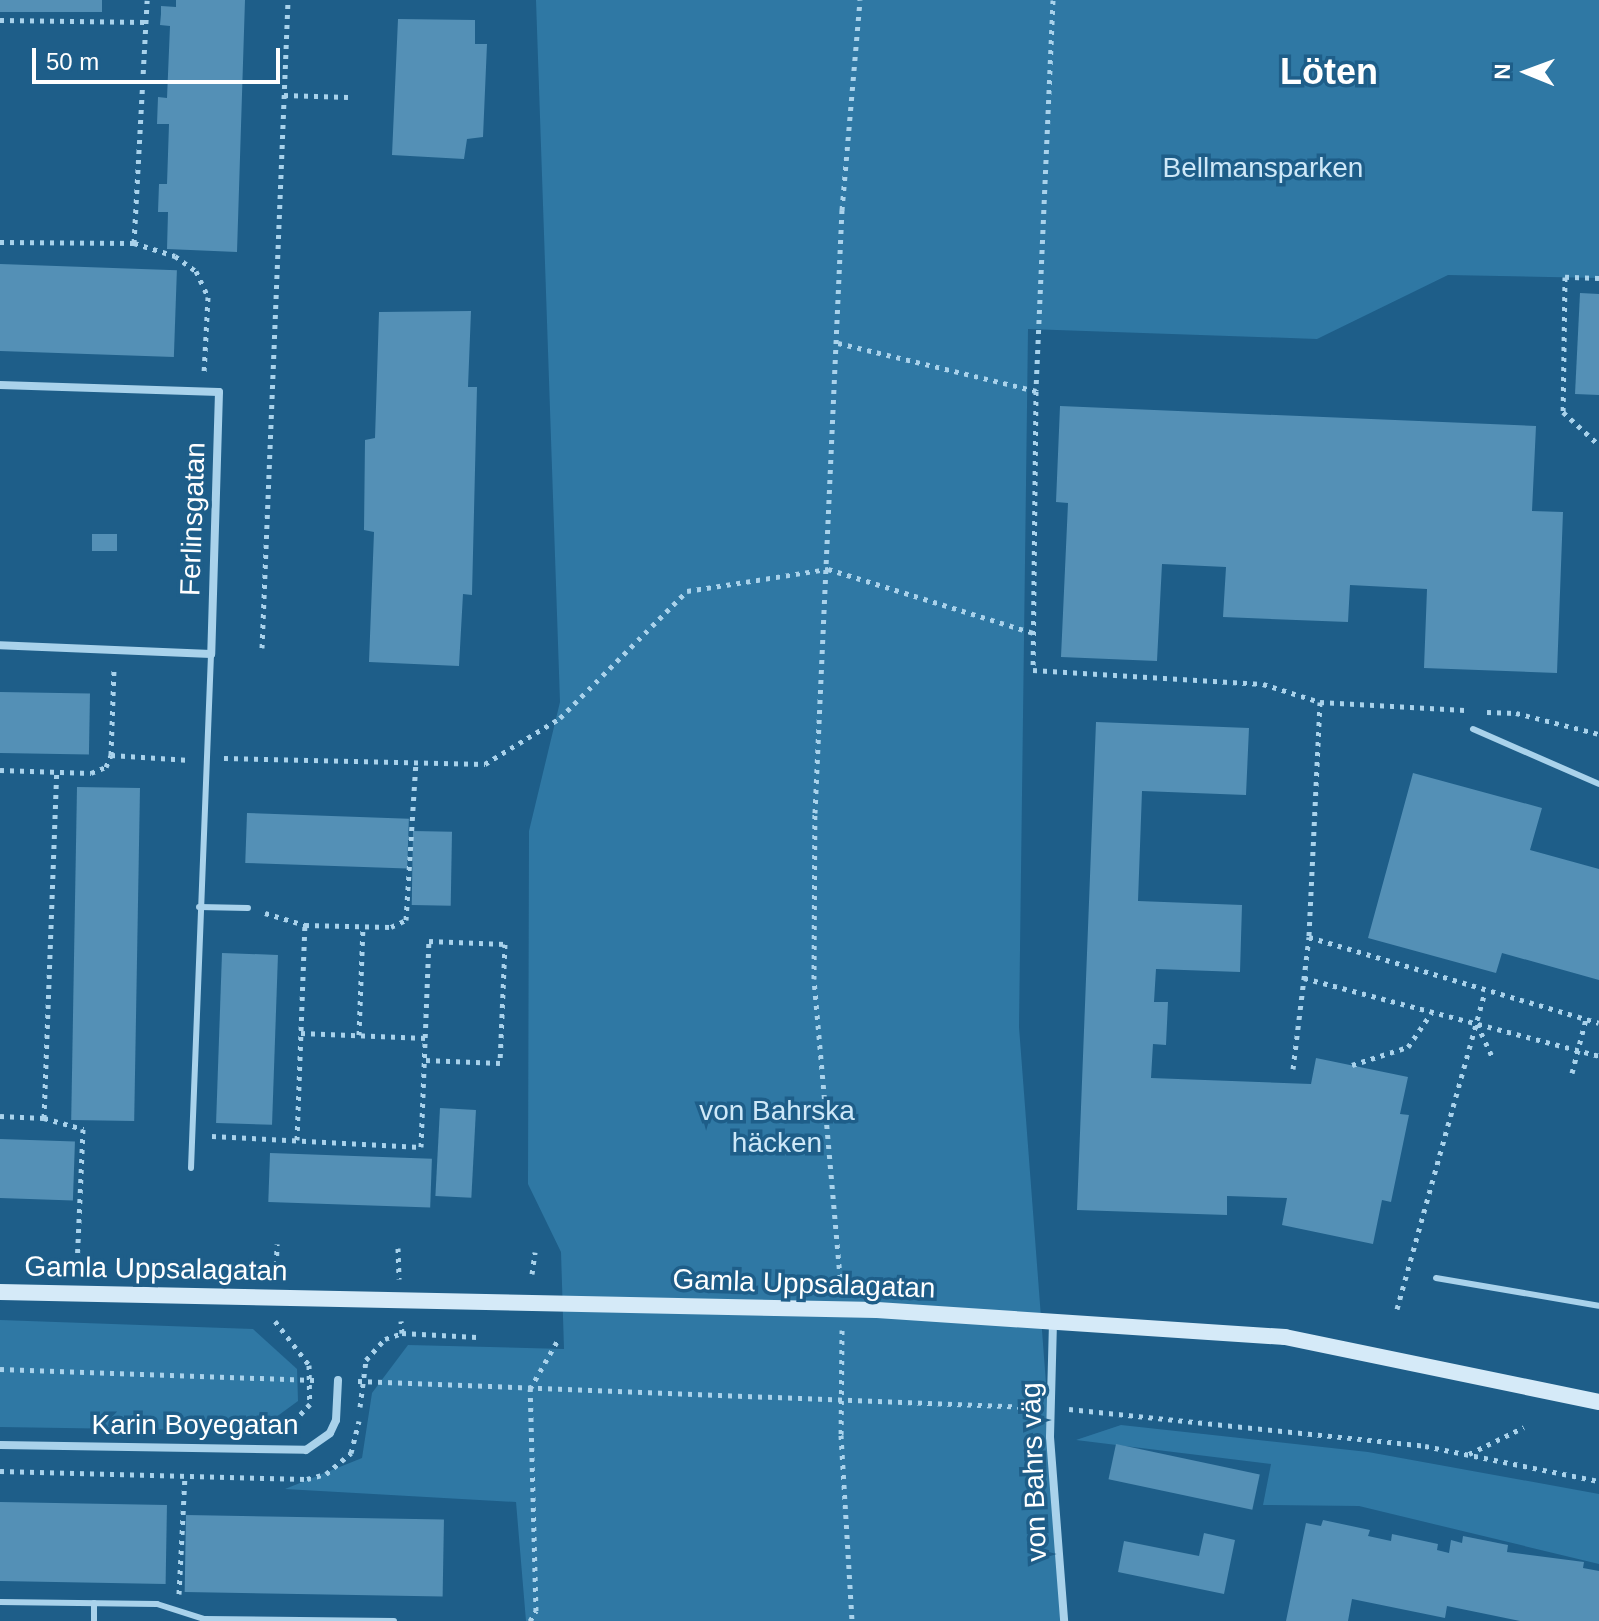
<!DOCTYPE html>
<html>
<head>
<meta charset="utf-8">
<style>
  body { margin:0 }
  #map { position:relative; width:1599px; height:1621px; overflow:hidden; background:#1e5e89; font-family:Helvetica,sans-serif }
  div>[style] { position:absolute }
  .green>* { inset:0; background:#2f78a4 }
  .building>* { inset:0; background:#5490b6; transform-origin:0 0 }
  .path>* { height:5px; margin-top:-2.5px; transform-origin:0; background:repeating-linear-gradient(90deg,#a9d2eb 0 4px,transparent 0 10px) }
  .lane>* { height:6px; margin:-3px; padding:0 3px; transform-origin:3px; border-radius:3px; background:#a9d2eb }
  .street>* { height:8px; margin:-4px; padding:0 4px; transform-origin:4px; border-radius:4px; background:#a9d2eb }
  .secondary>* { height:16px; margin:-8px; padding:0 8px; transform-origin:8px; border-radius:8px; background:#d5eaf8 }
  span { translate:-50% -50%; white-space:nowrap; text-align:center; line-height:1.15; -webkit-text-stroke:7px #1e5e89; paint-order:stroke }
  .park-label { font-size:28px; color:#cee8f8 }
  .street-label { font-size:28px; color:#fff }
  .district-label { font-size:36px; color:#fff; font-weight:700 }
  .north { position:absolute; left:1487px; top:32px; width:80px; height:80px; -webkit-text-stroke:6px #1e5e89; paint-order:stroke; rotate:271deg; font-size:22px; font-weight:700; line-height:32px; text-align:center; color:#fff }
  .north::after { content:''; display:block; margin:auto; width:28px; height:36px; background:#fff; clip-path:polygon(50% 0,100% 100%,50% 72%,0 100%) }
  .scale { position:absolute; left:32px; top:48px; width:248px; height:36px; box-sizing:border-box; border:4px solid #fff; border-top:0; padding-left:10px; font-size:24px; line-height:28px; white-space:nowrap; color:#fff; -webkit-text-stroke:6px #1e5e89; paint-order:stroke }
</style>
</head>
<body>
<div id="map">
  <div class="green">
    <i style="clip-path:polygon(536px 0,1599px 0,1599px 278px,1448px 275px,1317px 339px,1028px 329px,1019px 1027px,1064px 1621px,526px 1621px,516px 1502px,285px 1489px,362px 1458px,372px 1393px,408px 1345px,564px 1349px,561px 1252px,528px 1184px,529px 831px,560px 702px)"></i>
    <i style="clip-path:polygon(0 1320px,253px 1329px,297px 1369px,298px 1401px,257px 1431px,0 1427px)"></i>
    <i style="clip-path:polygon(1121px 1425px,1368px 1452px,1599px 1494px,1599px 1564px,1359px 1506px,1263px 1505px,1271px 1464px,1076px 1440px)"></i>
  </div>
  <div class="building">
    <i style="left:0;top:0;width:102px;height:12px"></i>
    <i style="clip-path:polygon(176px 0,245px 0,237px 252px,167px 249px,168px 212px,158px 212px,159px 184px,167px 184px,169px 124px,157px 124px,158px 97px,167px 98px,170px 26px,160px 25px,161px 14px,161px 6px,176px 7px)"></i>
    <i style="clip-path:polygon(398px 19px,475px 20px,475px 44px,487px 44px,483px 137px,467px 139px,464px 159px,392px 155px)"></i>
    <i style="left:0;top:264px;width:177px;height:87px;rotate:2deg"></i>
    <i style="clip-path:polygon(1580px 293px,1599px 294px,1599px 395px,1575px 394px)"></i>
    <i style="clip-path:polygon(471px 311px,468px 387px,477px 387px,472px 595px,463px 594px,459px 666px,369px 662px,374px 532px,364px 530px,365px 440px,375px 438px,379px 312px)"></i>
    <i style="clip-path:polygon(1060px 406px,1536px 426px,1532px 511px,1563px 512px,1557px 673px,1424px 668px,1427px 589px,1350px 585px,1348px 622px,1223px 617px,1226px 567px,1162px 564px,1157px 661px,1061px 657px,1068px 503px,1056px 502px)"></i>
    <i style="left:92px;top:534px;width:25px;height:17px"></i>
    <i style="left:0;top:692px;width:90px;height:61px;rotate:1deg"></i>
    <i style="clip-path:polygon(1096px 722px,1249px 728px,1246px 795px,1142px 791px,1138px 901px,1242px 905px,1240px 972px,1156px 969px,1154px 1002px,1168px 1002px,1166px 1045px,1153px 1044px,1151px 1078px,1311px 1084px,1316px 1058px,1408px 1077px,1400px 1114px,1409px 1115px,1391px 1202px,1382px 1200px,1373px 1244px,1282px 1225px,1287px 1198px,1227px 1196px,1227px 1215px,1077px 1210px)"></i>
    <i style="clip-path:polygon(1413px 773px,1542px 808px,1530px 850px,1599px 869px,1599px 980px,1502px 953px,1496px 973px,1368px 938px)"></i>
    <i style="left:77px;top:787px;width:63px;height:333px;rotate:1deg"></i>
    <i style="left:247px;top:813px;width:162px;height:50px;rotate:2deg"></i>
    <i style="left:413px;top:831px;width:39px;height:74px;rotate:1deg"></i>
    <i style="left:222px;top:953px;width:56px;height:170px;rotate:2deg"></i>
    <i style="left:440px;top:1108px;width:36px;height:88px;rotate:3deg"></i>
    <i style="left:0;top:1139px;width:75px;height:59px;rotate:2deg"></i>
    <i style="left:270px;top:1153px;width:162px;height:49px;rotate:2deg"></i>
    <i style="left:1116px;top:1444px;width:147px;height:36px;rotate:12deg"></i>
    <i style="left:0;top:1502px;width:167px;height:79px;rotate:1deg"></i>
    <i style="left:186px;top:1515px;width:258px;height:77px;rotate:1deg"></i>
    <i style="clip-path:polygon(1323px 1520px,1370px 1530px,1368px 1536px,1391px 1541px,1392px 1534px,1438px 1544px,1437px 1550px,1449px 1553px,1451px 1540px,1462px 1543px,1463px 1536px,1508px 1545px,1507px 1552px,1584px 1562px,1583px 1568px,1599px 1571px,1599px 1621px,1520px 1621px,1447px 1606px,1445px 1618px,1352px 1599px,1348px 1621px,1286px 1621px,1306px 1523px,1321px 1526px)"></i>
    <i style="clip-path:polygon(1204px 1533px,1235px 1540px,1224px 1594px,1118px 1572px,1124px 1541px,1199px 1556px)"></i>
  </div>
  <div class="path">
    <i style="left:1053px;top:0;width:391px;rotate:92.5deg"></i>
    <i style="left:1036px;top:391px;width:279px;rotate:90.6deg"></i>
    <i style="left:1033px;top:670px;width:230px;rotate:3.5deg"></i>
    <i style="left:1263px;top:684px;width:60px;rotate:17.5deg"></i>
    <i style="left:1320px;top:702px;width:145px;rotate:3.2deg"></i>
    <i style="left:0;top:20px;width:145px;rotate:0.8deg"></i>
    <i style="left:284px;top:95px;width:64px;rotate:1.8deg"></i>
    <i style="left:0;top:242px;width:134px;rotate:0.4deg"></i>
    <i style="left:134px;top:243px;width:43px;rotate:17.6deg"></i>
    <i style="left:175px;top:256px;width:26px;rotate:36deg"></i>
    <i style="left:196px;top:271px;width:29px;rotate:65deg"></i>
    <i style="left:208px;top:297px;width:76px;rotate:93deg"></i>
    <i style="left:134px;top:243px;width:243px;rotate:-86.9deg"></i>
    <i style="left:1599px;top:278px;width:34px;rotate:-178deg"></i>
    <i style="left:1565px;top:277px;width:135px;rotate:90.8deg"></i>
    <i style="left:1563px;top:412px;width:49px;rotate:42.5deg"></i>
    <i style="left:838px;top:343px;width:204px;rotate:13.6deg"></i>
    <i style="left:262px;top:648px;width:649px;rotate:-87.7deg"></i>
    <i style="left:1320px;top:702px;width:235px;rotate:92.7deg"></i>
    <i style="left:1309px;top:937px;width:302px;rotate:16.5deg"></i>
    <i style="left:1487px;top:712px;width:29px;rotate:2deg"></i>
    <i style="left:1516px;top:713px;width:86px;rotate:14.2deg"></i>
    <i style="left:111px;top:755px;width:79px;rotate:3.6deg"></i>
    <i style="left:224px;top:758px;width:261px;rotate:1.3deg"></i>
    <i style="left:485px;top:764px;width:88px;rotate:-31.5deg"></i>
    <i style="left:560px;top:718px;width:180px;rotate:-45deg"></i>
    <i style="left:687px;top:591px;width:143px;rotate:-8.9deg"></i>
    <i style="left:828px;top:569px;width:215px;rotate:17.3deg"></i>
    <i style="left:0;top:770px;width:91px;rotate:1.9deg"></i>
    <i style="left:91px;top:773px;width:16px;rotate:-22deg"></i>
    <i style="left:106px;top:767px;width:13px;rotate:-67deg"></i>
    <i style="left:111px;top:755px;width:87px;rotate:-88deg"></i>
    <i style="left:265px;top:913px;width:42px;rotate:16.7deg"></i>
    <i style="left:305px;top:925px;width:86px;rotate:1.3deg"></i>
    <i style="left:391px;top:927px;width:17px;rotate:-25deg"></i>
    <i style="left:406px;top:920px;width:157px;rotate:-86.4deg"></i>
    <i style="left:1304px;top:978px;width:305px;rotate:14.8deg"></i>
    <i style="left:1477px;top:1024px;width:38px;rotate:65deg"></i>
    <i style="left:301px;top:1033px;width:125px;rotate:2.3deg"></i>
    <i style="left:359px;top:1035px;width:109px;rotate:-87.9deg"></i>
    <i style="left:1352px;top:1065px;width:59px;rotate:-17.8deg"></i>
    <i style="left:1408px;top:1047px;width:42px;rotate:-55.6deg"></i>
    <i style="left:1293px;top:1069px;width:133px;rotate:-83.1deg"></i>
    <i style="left:1572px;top:1073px;width:56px;rotate:-75.5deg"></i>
    <i style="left:0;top:1116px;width:44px;rotate:2.6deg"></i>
    <i style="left:44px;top:1118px;width:41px;rotate:15.8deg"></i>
    <i style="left:83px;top:1129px;width:140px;rotate:92.5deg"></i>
    <i style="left:44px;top:1118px;width:347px;rotate:-87.9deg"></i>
    <i style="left:212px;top:1136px;width:209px;rotate:3deg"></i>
    <i style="left:421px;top:1147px;width:206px;rotate:-87.8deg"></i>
    <i style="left:429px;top:941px;width:76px;rotate:2.3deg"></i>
    <i style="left:505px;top:944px;width:119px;rotate:92.4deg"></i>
    <i style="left:500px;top:1063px;width:75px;rotate:-177.7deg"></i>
    <i style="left:297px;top:1140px;width:215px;rotate:-87.9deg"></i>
    <i style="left:398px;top:1248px;width:31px;rotate:88deg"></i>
    <i style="left:532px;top:1274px;width:22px;rotate:-82deg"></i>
    <i style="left:276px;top:1275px;width:31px;rotate:-88deg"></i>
    <i style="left:841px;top:1288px;width:310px;rotate:-95deg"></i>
    <i style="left:814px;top:979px;width:166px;rotate:-89.7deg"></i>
    <i style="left:815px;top:813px;width:604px;rotate:-87.44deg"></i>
    <i style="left:842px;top:210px;width:211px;rotate:-85.1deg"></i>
    <i style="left:1397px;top:1309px;width:329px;rotate:-74.5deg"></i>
    <i style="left:275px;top:1321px;width:56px;rotate:52.3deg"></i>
    <i style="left:309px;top:1365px;width:39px;rotate:89deg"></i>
    <i style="left:310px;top:1404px;width:33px;rotate:133deg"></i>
    <i style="left:842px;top:1330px;width:105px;rotate:90.5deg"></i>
    <i style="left:841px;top:1435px;width:186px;rotate:86.6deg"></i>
    <i style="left:402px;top:1333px;width:75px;rotate:3.1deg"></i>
    <i style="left:0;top:1369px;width:320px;rotate:2deg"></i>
    <i style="left:358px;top:1381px;width:675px;rotate:2.21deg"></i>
    <i style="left:360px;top:1407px;width:47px;rotate:-82.7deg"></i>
    <i style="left:366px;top:1360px;width:28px;rotate:-48deg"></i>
    <i style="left:385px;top:1339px;width:18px;rotate:-19deg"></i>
    <i style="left:402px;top:1333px;width:12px;rotate:-95deg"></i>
    <i style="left:1069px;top:1409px;width:358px;rotate:5.9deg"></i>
    <i style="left:1425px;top:1446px;width:177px;rotate:11.4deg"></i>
    <i style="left:1469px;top:1454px;width:61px;rotate:-26.1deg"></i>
    <i style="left:0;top:1471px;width:307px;rotate:1.5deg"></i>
    <i style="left:307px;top:1479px;width:20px;rotate:-15deg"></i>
    <i style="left:326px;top:1474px;width:33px;rotate:-40deg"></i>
    <i style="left:351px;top:1453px;width:33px;rotate:-76deg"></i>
    <i style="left:179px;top:1594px;width:118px;rotate:-87.1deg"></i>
    <i style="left:530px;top:1621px;width:12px;rotate:-59deg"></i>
    <i style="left:536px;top:1611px;width:222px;rotate:-91.5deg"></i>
    <i style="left:530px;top:1389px;width:56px;rotate:-60.3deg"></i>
  </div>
  <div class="lane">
    <i style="left:1473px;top:729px;width:137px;rotate:23.6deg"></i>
    <i style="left:199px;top:907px;width:49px;rotate:1.2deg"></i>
    <i style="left:191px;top:1168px;width:514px;rotate:-87.77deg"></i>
    <i style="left:1436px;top:1278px;width:165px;rotate:9.7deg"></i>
    <i style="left:0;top:1602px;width:157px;rotate:0.7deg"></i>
    <i style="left:157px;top:1604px;width:49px;rotate:17.7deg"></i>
    <i style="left:204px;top:1619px;width:190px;rotate:0.6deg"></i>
    <i style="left:94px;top:1621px;width:18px;rotate:-90deg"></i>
  </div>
  <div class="street">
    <i style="left:0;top:385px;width:219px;rotate:1.8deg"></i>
    <i style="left:219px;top:392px;width:262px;rotate:91.7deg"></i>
    <i style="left:211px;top:654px;width:211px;rotate:-177.6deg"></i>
    <i style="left:1053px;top:1322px;width:115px;rotate:91.5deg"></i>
    <i style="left:1050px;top:1437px;width:185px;rotate:85.6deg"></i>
    <i style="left:0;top:1445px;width:306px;rotate:0.9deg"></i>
    <i style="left:306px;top:1450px;width:29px;rotate:-35deg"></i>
    <i style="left:330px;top:1433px;width:14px;rotate:-65deg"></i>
    <i style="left:336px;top:1420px;width:40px;rotate:-87.1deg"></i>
  </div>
  <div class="secondary">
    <i style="left:0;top:1292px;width:877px;rotate:1.18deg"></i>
    <i style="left:877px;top:1310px;width:409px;rotate:3.8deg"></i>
    <i style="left:1285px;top:1337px;width:321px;rotate:11.7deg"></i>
  </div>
  <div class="park-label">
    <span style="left:1263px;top:168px">Bellmansparken</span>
    <span style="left:777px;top:1127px">von Bahrska<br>häcken</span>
  </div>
  <div class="street-label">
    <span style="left:193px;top:519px;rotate:-88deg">Ferlinsgatan</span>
    <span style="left:156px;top:1269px;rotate:1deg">Gamla Uppsalagatan</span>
    <span style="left:804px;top:1284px;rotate:2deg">Gamla Uppsalagatan</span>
    <span style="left:195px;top:1425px">Karin Boyegatan</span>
    <span style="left:1034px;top:1472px;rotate:-92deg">von Bahrs väg</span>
  </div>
  <div class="district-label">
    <span style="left:1329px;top:72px">Löten</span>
  </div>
  <div class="north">N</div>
  <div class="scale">50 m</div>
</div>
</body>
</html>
